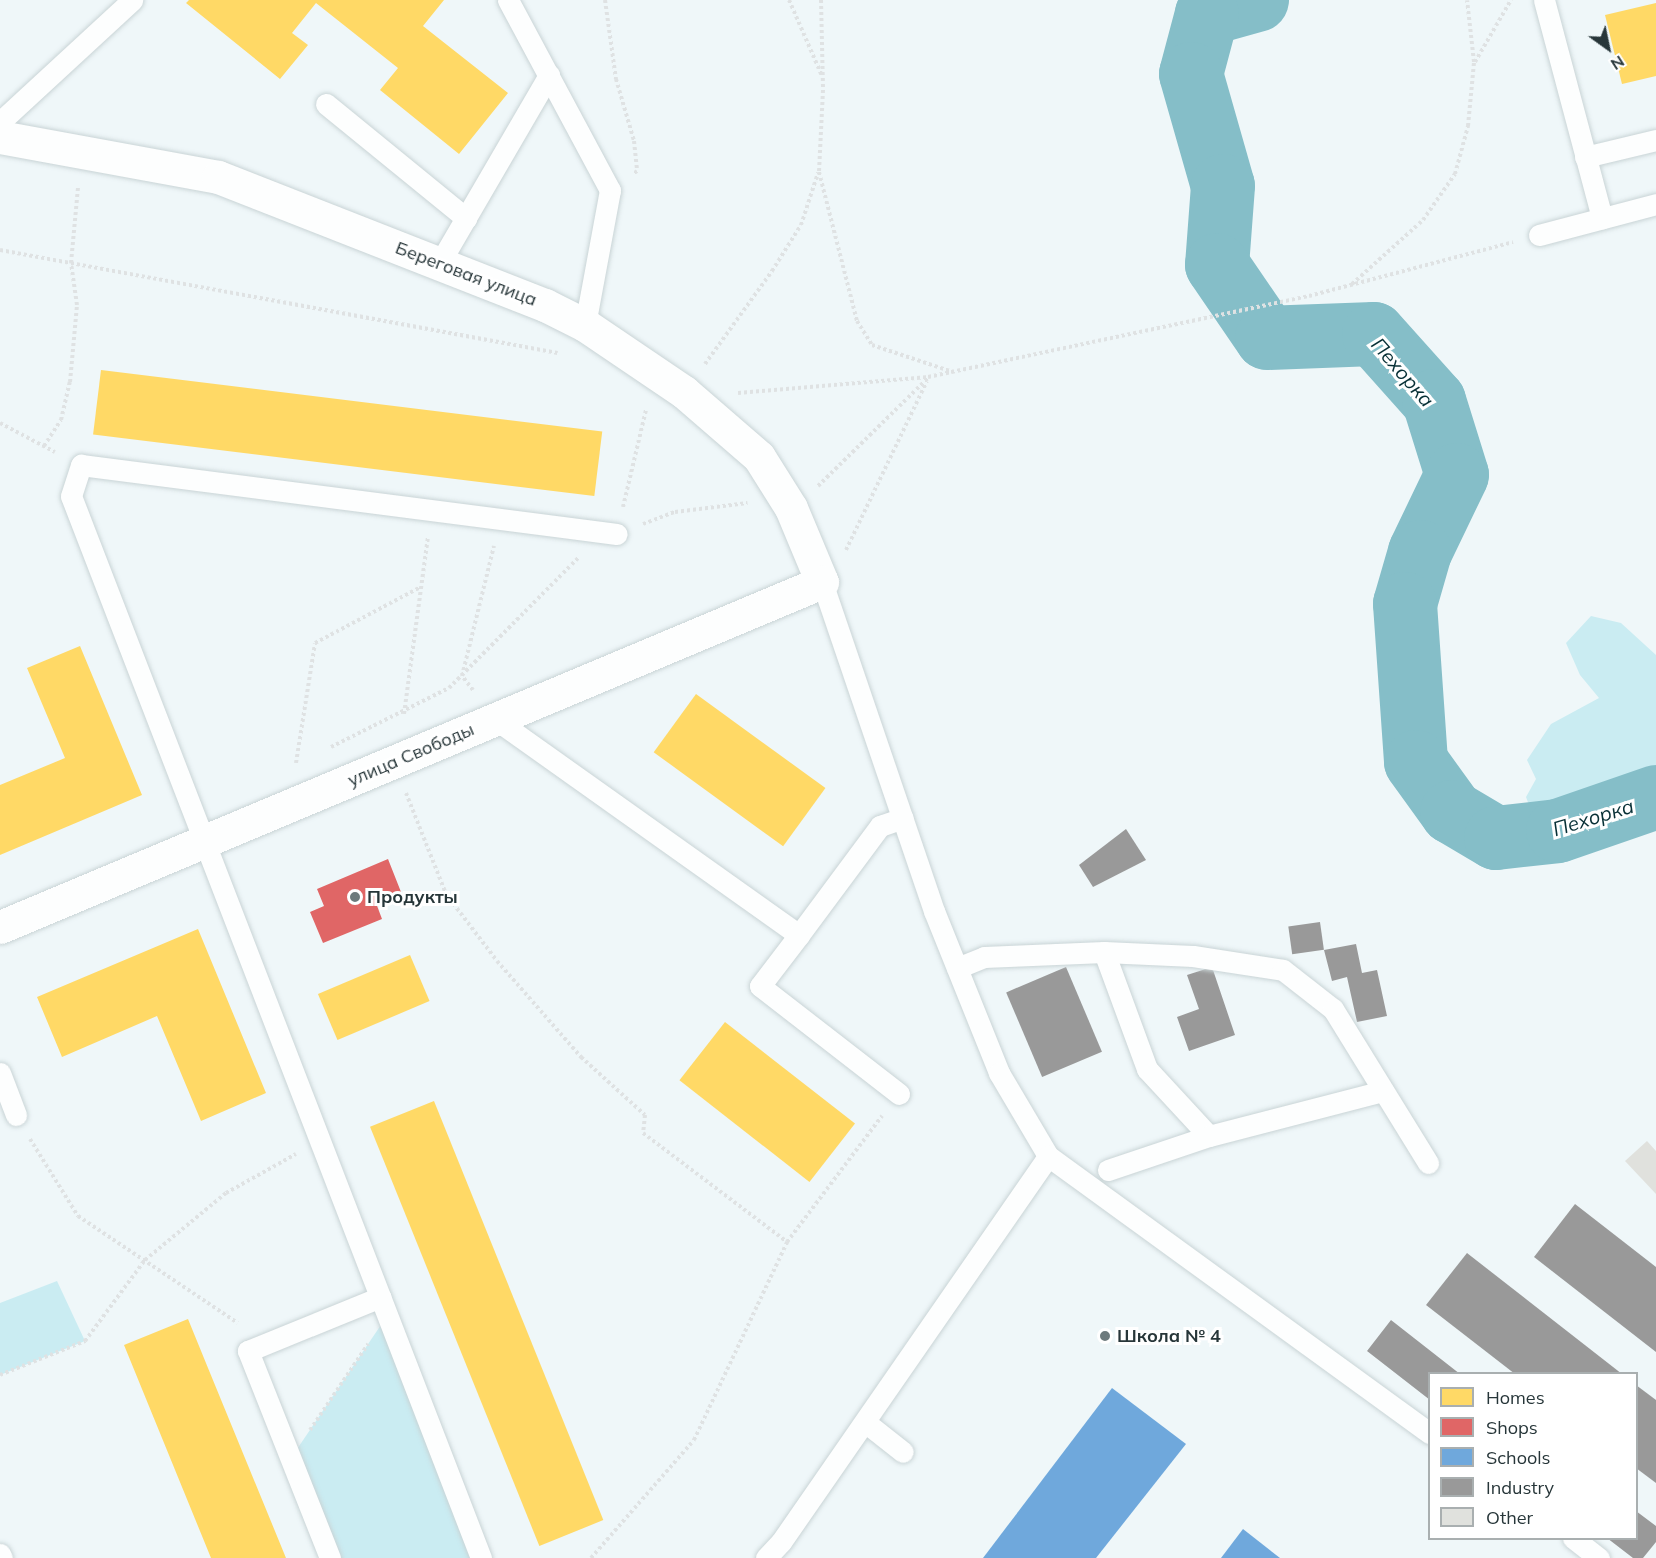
<!DOCTYPE html>
<html>
<head>
<meta charset="utf-8">
<style>
  body { margin:0 }
  #map { position:relative; width:1656px; height:1558px; overflow:hidden; background:#eff7f9; font-family:Mulish,sans-serif }
  div>[style] { position:absolute }
  .green>* { inset:0; background:#caecf2 }
  .homes>* { inset:0; background:#ffd966; transform-origin:0 0 }
  .shops>* { inset:0; background:#e06666 }
  .schools>* { inset:0; background:#6fa8dc }
  .industry>* { inset:0; background:#999; transform-origin:0 0 }
  .river>* { height:64px; margin:-32px; padding:0 32px; transform-origin:32px; border-radius:32px; background:#85bec8 }
  .building>* { inset:0; background:#e0e1dd }
  .path>* { height:4px; margin-top:-2px; transform-origin:0; background:repeating-linear-gradient(90deg,#dfe2e3 0 3px,transparent 0 6px) }
  .roads { filter:drop-shadow(0 0 2px #c9d4d6) drop-shadow(0 0 2px #c9d4d6) }
  .lane>* { height:21px; margin:-10.5px; padding:0 10.5px; transform-origin:10.5px; border-radius:10.5px; background:#fdfefe }
  .street>* { height:33px; margin:-16.5px; padding:0 16.5px; transform-origin:16.5px; border-radius:16.5px; background:#fdfefe }
  .dots>* { width:16px; height:16px; translate:-50% -50%; box-sizing:border-box; border:3px solid #fff; border-radius:50% }
  span { translate:-50% -50%; white-space:nowrap; text-align:center; line-height:1.15; -webkit-text-stroke:6px #fff; paint-order:stroke }
  .street-label { font-size:18px; color:#273639 }
  .poi-label { font-size:18px; color:#273639; font-weight:700 }
  .left { translate:0 -50%; text-align:left }
  .water-label { font-size:20px; color:#083036; font-style:italic }
  .legend { position:absolute; left:1428px; top:1372px; width:210px; height:168px; box-sizing:border-box; background:#fff; border:2px solid #a9afb0; margin:0; padding:8px 10px; list-style:none; font-size:18px; color:#273639 }
  .legend li { display:flex; align-items:center; gap:12px; height:30px }
  .legend b { width:30px; border:2px solid #a9afb0 }
  .north { position:absolute; left:1578px; top:18px; width:60px; height:60px; -webkit-text-stroke:4px #fff; paint-order:stroke; rotate:147deg; font-size:16px; font-weight:700; line-height:24px; text-align:center; color:#273639 }
  .north::after { content:''; display:block; margin:auto; width:21px; height:27px; background:#273639; clip-path:polygon(50% 0,100% 100%,50% 72%,0 100%) }
</style>
</head>
<body>
<div id="map">
  <div class="green">
    <i style="clip-path:polygon(1591px 616px,1621px 623px,1656px 655px,1656px 775px,1575px 804px,1532px 813px,1526px 797px,1536px 779px,1527px 760px,1551px 724px,1599px 698px,1580px 675px,1566px 643px)"></i>
    <i style="clip-path:polygon(57px 1281px,85px 1341px,0 1375px,0 1303px)"></i>
    <i style="clip-path:polygon(387px 1316px,481px 1558px,330px 1558px,291px 1458px)"></i>
  </div>
  <div class="homes">
    <i style="clip-path:polygon(189px 0,444px 0,423px 26px,508px 93px,459px 154px,380px 90px,398px 68px,316px 3px,292px 33px,308px 45px,280px 79px,186px 3px)"></i>
    <i style="clip-path:polygon(1656px 3px,1656px 76px,1622px 84px,1605px 15px)"></i>
    <i style="left:101px;top:370px;width:505px;height:65px;rotate:7deg"></i>
    <i style="clip-path:polygon(80px 646px,142px 795px,0 855px,0 785px,65px 758px,27px 668px)"></i>
    <i style="left:696px;top:694px;width:160px;height:72px;rotate:36deg"></i>
    <i style="clip-path:polygon(198px 929px,266px 1093px,201px 1121px,157px 1016px,62px 1057px,37px 997px)"></i>
    <i style="left:410px;top:955px;width:50px;height:100px;rotate:67deg"></i>
    <i style="left:725px;top:1022px;width:165px;height:74px;rotate:38deg"></i>
    <i style="left:434px;top:1101px;width:452px;height:69px;rotate:68deg"></i>
    <i style="clip-path:polygon(188px 1319px,208px 1368px,286px 1558px,211px 1558px,124px 1345px)"></i>
  </div>
  <div class="shops">
    <i style="clip-path:polygon(388px 859px,401px 892px,376px 903px,382px 919px,323px 943px,310px 912px,324px 906px,317px 889px)"></i>
  </div>
  <div class="schools">
    <i style="clip-path:polygon(1112px 1388px,1186px 1444px,1096px 1558px,983px 1558px)"></i>
    <i style="clip-path:polygon(1243px 1529px,1280px 1558px,1221px 1558px)"></i>
  </div>
  <div class="industry">
    <i style="clip-path:polygon(1126px 829px,1146px 860px,1093px 887px,1079px 865px)"></i>
    <i style="left:1320px;top:922px;width:28px;height:32px;rotate:82deg"></i>
    <i style="clip-path:polygon(1356px 944px,1362px 973px,1377px 970px,1387px 1016px,1357px 1022px,1347px 977px,1332px 981px,1324px 950px)"></i>
    <i style="left:1066px;top:967px;width:92px;height:65px;rotate:67deg"></i>
    <i style="clip-path:polygon(1212px 967px,1235px 1035px,1189px 1051px,1177px 1017px,1199px 1009px,1187px 975px)"></i>
    <i style="clip-path:polygon(1575px 1204px,1656px 1267px,1656px 1352px,1534px 1257px)"></i>
    <i style="clip-path:polygon(1467px 1253px,1622px 1374px,1515px 1374px,1426px 1305px)"></i>
    <i style="clip-path:polygon(1391px 1320px,1460px 1374px,1430px 1374px,1430px 1400px,1367px 1351px)"></i>
    <i style="clip-path:polygon(1636px 1385px,1656px 1400px,1656px 1483px,1636px 1468px)"></i>
    <i style="clip-path:polygon(1636px 1511px,1656px 1526px,1656px 1542px,1643px 1558px,1633px 1558px,1607px 1538px,1636px 1538px)"></i>
  </div>
  <div class="river">
    <i style="left:1257px;top:0;width:52px;rotate:164.4deg"></i>
    <i style="left:1207px;top:14px;width:62px;rotate:104.9deg"></i>
    <i style="left:1191px;top:74px;width:116px;rotate:74.1deg"></i>
    <i style="left:1223px;top:186px;width:79px;rotate:94.3deg"></i>
    <i style="left:1217px;top:265px;width:88px;rotate:55.6deg"></i>
    <i style="left:1267px;top:338px;width:107px;rotate:-2.1deg"></i>
    <i style="left:1374px;top:334px;width:90px;rotate:48.2deg"></i>
    <i style="left:1434px;top:401px;width:77px;rotate:72.7deg"></i>
    <i style="left:1457px;top:475px;width:85px;rotate:115.7deg"></i>
    <i style="left:1420px;top:552px;width:54px;rotate:106.1deg"></i>
    <i style="left:1405px;top:604px;width:158px;rotate:86deg"></i>
    <i style="left:1416px;top:762px;width:62px;rotate:54.2deg"></i>
    <i style="left:1452px;top:812px;width:51px;rotate:30.6deg"></i>
    <i style="left:1496px;top:838px;width:62px;rotate:-6.4deg"></i>
    <i style="left:1558px;top:831px;width:104px;rotate:-19.1deg"></i>
  </div>
  <div class="building">
    <i style="clip-path:polygon(1647px 1141px,1656px 1151px,1656px 1194px,1625px 1161px)"></i>
  </div>
  <div class="path">
    <i style="left:605px;top:0;width:80px;rotate:82.1deg"></i>
    <i style="left:616px;top:79px;width:65px;rotate:73.8deg"></i>
    <i style="left:634px;top:141px;width:30px;rotate:84deg"></i>
    <i style="left:637px;top:171px;width:5px;rotate:143deg"></i>
    <i style="left:789px;top:0;width:83px;rotate:66.5deg"></i>
    <i style="left:821px;top:0;width:90px;rotate:88.7deg"></i>
    <i style="left:823px;top:90px;width:82px;rotate:92.8deg"></i>
    <i style="left:819px;top:172px;width:154px;rotate:75.7deg"></i>
    <i style="left:857px;top:321px;width:28px;rotate:58deg"></i>
    <i style="left:872px;top:345px;width:85px;rotate:18.4deg"></i>
    <i style="left:1475px;top:62px;width:72px;rotate:-59.9deg"></i>
    <i style="left:0;top:250px;width:567px;rotate:10.46deg"></i>
    <i style="left:1352px;top:284px;width:96px;rotate:-42deg"></i>
    <i style="left:1423px;top:220px;width:56px;rotate:-55.2deg"></i>
    <i style="left:1455px;top:174px;width:50px;rotate:-74.8deg"></i>
    <i style="left:1468px;top:126px;width:64px;rotate:-84.6deg"></i>
    <i style="left:1474px;top:62px;width:62px;rotate:-96.4deg"></i>
    <i style="left:705px;top:364px;width:115px;rotate:-54.2deg"></i>
    <i style="left:772px;top:271px;width:54px;rotate:-57.8deg"></i>
    <i style="left:801px;top:225px;width:55px;rotate:-71.9deg"></i>
    <i style="left:738px;top:393px;width:191px;rotate:-4.8deg"></i>
    <i style="left:928px;top:377px;width:390px;rotate:-12deg"></i>
    <i style="left:1309px;top:296px;width:211px;rotate:-14.8deg"></i>
    <i style="left:0;top:423px;width:62px;rotate:27.8deg"></i>
    <i style="left:44px;top:446px;width:31px;rotate:-57deg"></i>
    <i style="left:61px;top:420px;width:39px;rotate:-77deg"></i>
    <i style="left:70px;top:382px;width:77px;rotate:-84.8deg"></i>
    <i style="left:77px;top:305px;width:42px;rotate:-98.1deg"></i>
    <i style="left:71px;top:263px;width:76px;rotate:-84.7deg"></i>
    <i style="left:818px;top:486px;width:154px;rotate:-44.5deg"></i>
    <i style="left:623px;top:507px;width:100px;rotate:-76.7deg"></i>
    <i style="left:643px;top:524px;width:34px;rotate:-21deg"></i>
    <i style="left:675px;top:512px;width:73px;rotate:-7.1deg"></i>
    <i style="left:846px;top:550px;width:187px;rotate:-64.4deg"></i>
    <i style="left:473px;top:690px;width:18px;rotate:-128deg"></i>
    <i style="left:462px;top:676px;width:134px;rotate:-76.2deg"></i>
    <i style="left:404px;top:714px;width:179px;rotate:-82.3deg"></i>
    <i style="left:331px;top:747px;width:132px;rotate:-26.6deg"></i>
    <i style="left:449px;top:688px;width:183px;rotate:-45.2deg"></i>
    <i style="left:296px;top:763px;width:121px;rotate:-81deg"></i>
    <i style="left:315px;top:643px;width:118px;rotate:-27.9deg"></i>
    <i style="left:406px;top:793px;width:109px;rotate:68.4deg"></i>
    <i style="left:446px;top:894px;width:84px;rotate:52.7deg"></i>
    <i style="left:497px;top:961px;width:128px;rotate:48.8deg"></i>
    <i style="left:581px;top:1057px;width:86px;rotate:42.2deg"></i>
    <i style="left:645px;top:1115px;width:18px;rotate:96deg"></i>
    <i style="left:643px;top:1133px;width:181px;rotate:37.1deg"></i>
    <i style="left:30px;top:1139px;width:91px;rotate:58.1deg"></i>
    <i style="left:78px;top:1216px;width:192px;rotate:33.8deg"></i>
    <i style="left:0;top:1375px;width:92px;rotate:-21.8deg"></i>
    <i style="left:85px;top:1341px;width:101px;rotate:-53.5deg"></i>
    <i style="left:145px;top:1260px;width:105px;rotate:-39.6deg"></i>
    <i style="left:226px;top:1193px;width:80px;rotate:-29.1deg"></i>
    <i style="left:310px;top:1430px;width:104px;rotate:-56deg"></i>
    <i style="left:591px;top:1558px;width:157px;rotate:-48.9deg"></i>
    <i style="left:694px;top:1440px;width:219px;rotate:-64.8deg"></i>
    <i style="left:787px;top:1242px;width:158px;rotate:-53deg"></i>
  </div>
  <div class="roads">
    <div class="lane">
      <i style="left:508px;top:0;width:216px;rotate:61.8deg"></i>
      <i style="left:610px;top:190px;width:137px;rotate:100.5deg"></i>
      <i style="left:1544px;top:0;width:226px;rotate:75.1deg"></i>
      <i style="left:326px;top:104px;width:181px;rotate:39.2deg"></i>
      <i style="left:0;top:122px;width:180px;rotate:-42.7deg"></i>
      <i style="left:1585px;top:157px;width:73px;rotate:-13.5deg"></i>
      <i style="left:1539px;top:235px;width:121px;rotate:-14.8deg"></i>
      <i style="left:439px;top:264px;width:219px;rotate:-59.8deg"></i>
      <i style="left:822px;top:582px;width:348px;rotate:71.2deg"></i>
      <i style="left:934px;top:911px;width:175px;rotate:68.1deg"></i>
      <i style="left:999px;top:1073px;width:96px;rotate:59.4deg"></i>
      <i style="left:1048px;top:1156px;width:472px;rotate:36deg"></i>
      <i style="left:495px;top:719px;width:373px;rotate:35.4deg"></i>
      <i style="left:799px;top:935px;width:64px;rotate:127.4deg"></i>
      <i style="left:760px;top:986px;width:176px;rotate:37.8deg"></i>
      <i style="left:799px;top:935px;width:136px;rotate:-53.4deg"></i>
      <i style="left:880px;top:826px;width:24px;rotate:-19deg"></i>
      <i style="left:1104px;top:952px;width:125px;rotate:69.8deg"></i>
      <i style="left:1147px;top:1069px;width:91px;rotate:47.2deg"></i>
      <i style="left:1209px;top:1136px;width:180px;rotate:-14.5deg"></i>
      <i style="left:957px;top:968px;width:29px;rotate:-22deg"></i>
      <i style="left:984px;top:957px;width:120px;rotate:-2.4deg"></i>
      <i style="left:1104px;top:952px;width:89px;rotate:2.6deg"></i>
      <i style="left:1193px;top:956px;width:91px;rotate:8.8deg"></i>
      <i style="left:1283px;top:970px;width:63px;rotate:38deg"></i>
      <i style="left:1333px;top:1009px;width:181px;rotate:58.3deg"></i>
      <i style="left:0;top:1073px;width:45px;rotate:69.1deg"></i>
      <i style="left:1108px;top:1170px;width:107px;rotate:-18.6deg"></i>
      <i style="left:865px;top:1422px;width:48px;rotate:38.3deg"></i>
      <i style="left:1573px;top:1538px;width:33px;rotate:38deg"></i>
      <i style="left:0;top:1554px;width:4px;rotate:63deg"></i>
      <i style="left:330px;top:1558px;width:223px;rotate:-111.6deg"></i>
      <i style="left:248px;top:1351px;width:143px;rotate:-22.2deg"></i>
      <i style="left:481px;top:1558px;width:1138px;rotate:-111.11deg"></i>
      <i style="left:71px;top:496px;width:33px;rotate:-72deg"></i>
      <i style="left:81px;top:465px;width:540px;rotate:7.34deg"></i>
      <i style="left:766px;top:1558px;width:22px;rotate:-47deg"></i>
      <i style="left:781px;top:1542px;width:469px;rotate:-55.3deg"></i>
    </div>
    <div class="street">
      <i style="left:0;top:137px;width:222px;rotate:10.4deg"></i>
      <i style="left:218px;top:177px;width:351px;rotate:21.4deg"></i>
      <i style="left:545px;top:305px;width:45px;rotate:26.6deg"></i>
      <i style="left:585px;top:325px;width:120px;rotate:34.1deg"></i>
      <i style="left:684px;top:392px;width:99px;rotate:40.9deg"></i>
      <i style="left:759px;top:457px;width:60px;rotate:57.9deg"></i>
      <i style="left:791px;top:508px;width:80px;rotate:67.3deg"></i>
      <i style="left:822px;top:582px;width:891px;rotate:157.23deg"></i>
    </div>
  </div>
  <div class="dots">
    <i style="left:355px;top:897px;background:#6d7a7c"></i>
    <i style="left:1105px;top:1336px;background:#6d7a7c"></i>
  </div>
  <div class="street-label">
    <span style="left:466px;top:274px;rotate:21deg">Береговая улица</span>
    <span style="left:411px;top:755px;rotate:-23deg">улица Свободы</span>
  </div>
  <div class="poi-label">
    <span class="left" style="left:367px;top:897px">Продукты</span>
    <span class="left" style="left:1117px;top:1336px">Школа № 4</span>
  </div>
  <div class="water-label">
    <span style="left:1403px;top:372px;rotate:49deg">Пехорка</span>
    <span style="left:1593px;top:817px;rotate:-17deg">Пехорка</span>
  </div>
  <ul class="legend">
  <li><b style="height:16px;background:#ffd966"></b>Homes</li>
  <li><b style="height:16px;background:#e06666"></b>Shops</li>
  <li><b style="height:16px;background:#6fa8dc"></b>Schools</li>
  <li><b style="height:16px;background:#999"></b>Industry</li>
  <li><b style="height:16px;background:#e0e1dd"></b>Other</li>
  </ul>
  <div class="north">N</div>
</div>
</body>
</html>
